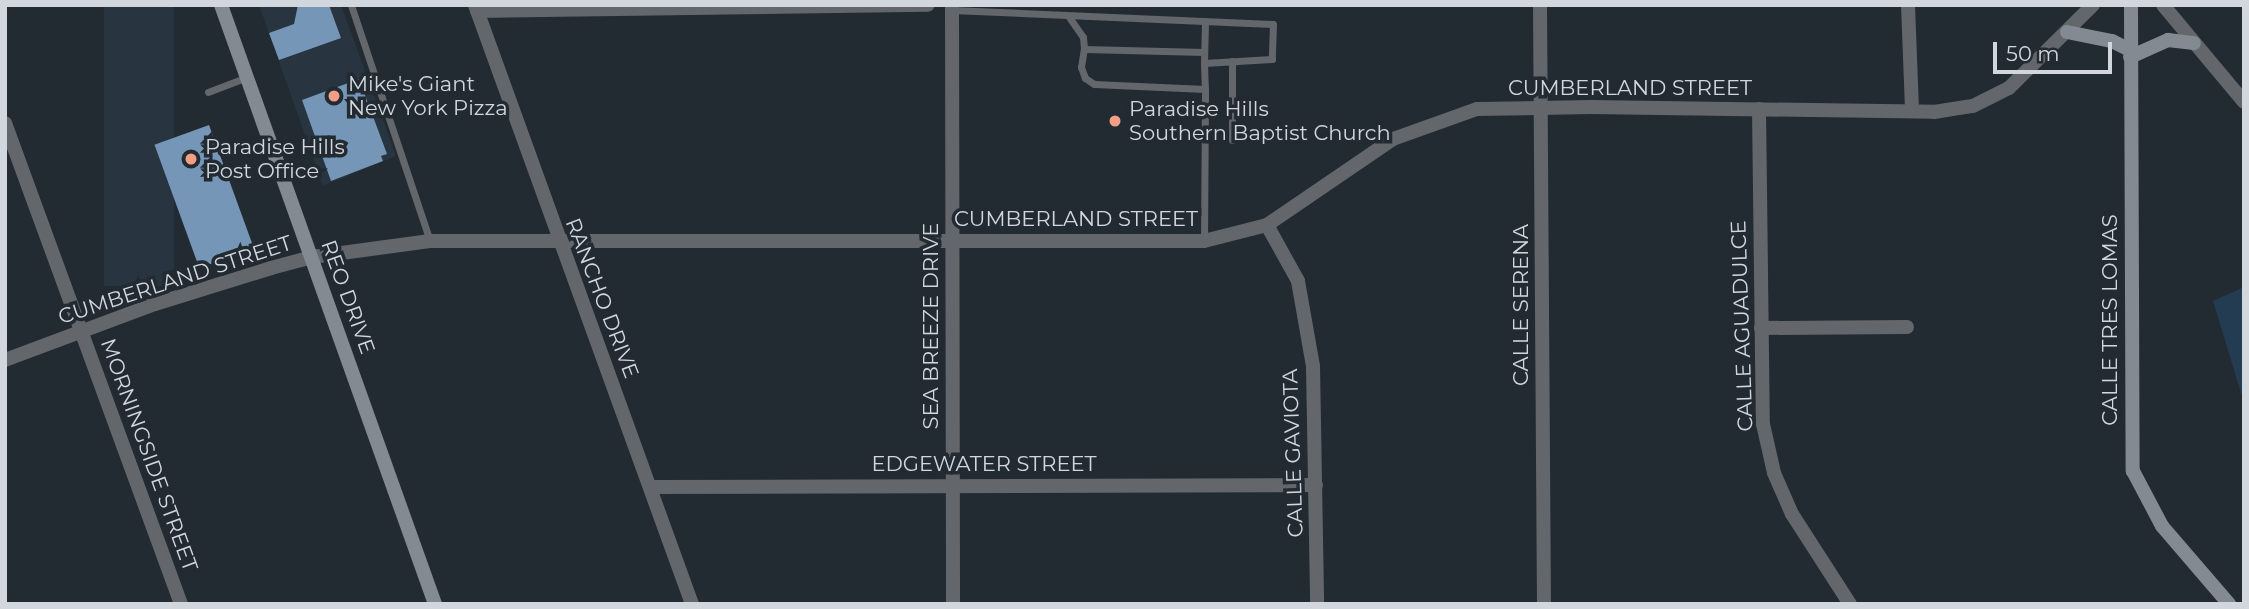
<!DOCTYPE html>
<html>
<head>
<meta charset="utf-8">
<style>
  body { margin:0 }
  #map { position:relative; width:2249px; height:609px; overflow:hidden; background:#222a32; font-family:Montserrat,sans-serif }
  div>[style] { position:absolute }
  .built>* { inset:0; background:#283541; transform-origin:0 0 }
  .green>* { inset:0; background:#233c52 }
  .building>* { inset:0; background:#7596b6; transform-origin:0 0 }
  .lane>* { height:7px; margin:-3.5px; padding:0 3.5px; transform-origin:3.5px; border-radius:3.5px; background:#63676b }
  .street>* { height:14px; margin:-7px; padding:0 7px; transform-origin:7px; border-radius:7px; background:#63676b }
  .secondary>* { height:14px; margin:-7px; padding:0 7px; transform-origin:7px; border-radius:7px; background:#848a91 }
  .dots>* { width:19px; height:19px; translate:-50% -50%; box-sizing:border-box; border:4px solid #222a32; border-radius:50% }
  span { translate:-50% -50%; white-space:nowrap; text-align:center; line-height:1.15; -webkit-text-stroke:7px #222a32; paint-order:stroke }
  .poi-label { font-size:21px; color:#d1d7dc }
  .left { translate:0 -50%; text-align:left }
  .street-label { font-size:21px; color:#d1d7dc }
  .frame { position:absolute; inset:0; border:7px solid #d1d7dc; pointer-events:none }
  .scale { position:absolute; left:1993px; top:42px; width:119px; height:32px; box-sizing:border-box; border:4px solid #d1d7dc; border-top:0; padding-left:9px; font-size:21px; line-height:24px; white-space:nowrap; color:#d1d7dc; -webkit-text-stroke:5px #222a32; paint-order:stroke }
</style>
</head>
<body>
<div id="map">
  <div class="built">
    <i style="left:104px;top:5px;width:70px;height:281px"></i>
    <i style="clip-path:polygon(259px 5px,341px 5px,396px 156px,323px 186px)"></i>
  </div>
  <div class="green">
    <i style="clip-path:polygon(2244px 287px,2244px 403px,2213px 301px)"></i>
  </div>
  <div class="building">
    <i style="clip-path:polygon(298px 5px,329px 5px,341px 38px,279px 60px,269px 33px,294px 24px)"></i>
    <i style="clip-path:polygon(359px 79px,387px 154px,381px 156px,383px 161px,331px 181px,302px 100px)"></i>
    <i style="left:209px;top:125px;width:131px;height:58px;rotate:70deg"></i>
  </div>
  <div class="lane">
    <i style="left:351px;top:5px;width:249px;rotate:71.5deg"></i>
    <i style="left:952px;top:10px;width:321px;rotate:2.5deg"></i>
    <i style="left:1273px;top:24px;width:35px;rotate:92deg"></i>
    <i style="left:1272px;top:59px;width:68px;rotate:176.6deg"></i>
    <i style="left:1204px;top:63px;width:42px;rotate:-88.6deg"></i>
    <i style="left:1069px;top:17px;width:24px;rotate:55deg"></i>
    <i style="left:1083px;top:37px;width:12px;rotate:85deg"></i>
    <i style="left:1232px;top:61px;width:79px;rotate:90deg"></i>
    <i style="left:1204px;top:63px;width:26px;rotate:88deg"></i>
    <i style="left:1205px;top:89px;width:111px;rotate:-177.4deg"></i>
    <i style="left:1094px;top:84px;width:11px;rotate:-146deg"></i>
    <i style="left:1085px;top:78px;width:12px;rotate:-110deg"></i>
    <i style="left:1081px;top:67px;width:18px;rotate:-81deg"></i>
    <i style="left:1084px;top:49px;width:120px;rotate:1.4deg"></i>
    <i style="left:208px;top:92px;width:42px;rotate:-21deg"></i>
    <i style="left:1204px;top:241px;width:152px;rotate:-89.6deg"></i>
  </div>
  <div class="street">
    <i style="left:475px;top:5px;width:637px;rotate:70.09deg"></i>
    <i style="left:952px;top:5px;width:599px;rotate:89.9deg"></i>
    <i style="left:1540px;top:5px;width:599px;rotate:89.62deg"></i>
    <i style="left:1908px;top:5px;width:105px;rotate:87.8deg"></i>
    <i style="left:2163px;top:5px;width:126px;rotate:50.1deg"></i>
    <i style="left:477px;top:11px;width:451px;rotate:-0.8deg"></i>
    <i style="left:1759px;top:109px;width:315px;rotate:89.3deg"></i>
    <i style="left:1763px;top:424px;width:50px;rotate:77.3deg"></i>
    <i style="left:1774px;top:473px;width:45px;rotate:66.3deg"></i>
    <i style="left:1792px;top:514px;width:107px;rotate:57.2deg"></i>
    <i style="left:5px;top:123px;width:512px;rotate:69.9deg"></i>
    <i style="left:1267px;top:225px;width:64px;rotate:61deg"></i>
    <i style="left:1298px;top:281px;width:86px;rotate:80deg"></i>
    <i style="left:1313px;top:366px;width:238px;rotate:89deg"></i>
    <i style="left:1761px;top:328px;width:146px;rotate:-0.4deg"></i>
    <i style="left:5px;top:360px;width:160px;rotate:-20.5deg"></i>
    <i style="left:155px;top:304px;width:121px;rotate:-17.2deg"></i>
    <i style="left:271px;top:268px;width:42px;rotate:-15deg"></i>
    <i style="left:312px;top:257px;width:119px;rotate:-7.7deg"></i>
    <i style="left:430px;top:241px;width:774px"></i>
    <i style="left:1204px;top:241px;width:65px;rotate:-14.3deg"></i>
    <i style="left:1267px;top:225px;width:153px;rotate:-34.3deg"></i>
    <i style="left:1393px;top:139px;width:89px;rotate:-19.7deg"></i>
    <i style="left:1477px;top:109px;width:114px;rotate:-1deg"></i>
    <i style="left:1591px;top:107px;width:343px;rotate:0.8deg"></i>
    <i style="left:1934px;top:112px;width:39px;rotate:-9deg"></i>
    <i style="left:1973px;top:106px;width:40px;rotate:-26.6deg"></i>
    <i style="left:2009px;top:88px;width:118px;rotate:-44.7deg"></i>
    <i style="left:652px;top:487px;width:664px;rotate:-0.17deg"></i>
  </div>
  <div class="secondary">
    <i style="left:221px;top:5px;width:636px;rotate:70.34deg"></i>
    <i style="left:2131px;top:5px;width:466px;rotate:89.8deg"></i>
    <i style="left:2133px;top:471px;width:62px;rotate:62.2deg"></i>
    <i style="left:2162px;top:526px;width:103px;rotate:49.3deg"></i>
    <i style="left:2067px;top:32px;width:46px;rotate:11.3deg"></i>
    <i style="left:2112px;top:41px;width:20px;rotate:27deg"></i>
    <i style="left:2130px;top:57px;width:42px;rotate:-24.1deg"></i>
    <i style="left:2168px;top:40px;width:26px;rotate:7deg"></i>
  </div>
  <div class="dots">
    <i style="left:334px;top:96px;background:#f39f85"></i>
    <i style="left:1115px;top:121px;background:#f39f85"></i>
    <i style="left:191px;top:159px;background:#f39f85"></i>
  </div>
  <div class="poi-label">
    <span class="left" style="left:348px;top:96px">Mike's Giant<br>New York Pizza</span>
    <span class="left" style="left:1129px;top:121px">Paradise Hills<br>Southern Baptist Church</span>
    <span class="left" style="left:205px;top:159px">Paradise Hills<br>Post Office</span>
  </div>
  <div class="street-label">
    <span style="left:1630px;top:88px">CUMBERLAND STREET</span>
    <span style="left:1076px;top:219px">CUMBERLAND STREET</span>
    <span style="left:175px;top:280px;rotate:-18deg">CUMBERLAND STREET</span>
    <span style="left:348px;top:297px;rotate:70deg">REO DRIVE</span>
    <span style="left:602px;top:298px;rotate:69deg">RANCHO DRIVE</span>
    <span style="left:1521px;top:305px;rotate:-90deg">CALLE SERENA</span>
    <span style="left:2110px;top:320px;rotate:-90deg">CALLE TRES LOMAS</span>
    <span style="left:931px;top:326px;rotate:-90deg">SEA BREEZE DRIVE</span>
    <span style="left:1742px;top:326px;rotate:-92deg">CALLE AGUADULCE</span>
    <span style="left:1293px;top:453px;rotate:-92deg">CALLE GAVIOTA</span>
    <span style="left:149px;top:455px;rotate:70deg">MORNINGSIDE STREET</span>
    <span style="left:984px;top:464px">EDGEWATER STREET</span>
  </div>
  <div class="frame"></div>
  <div class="scale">50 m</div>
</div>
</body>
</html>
